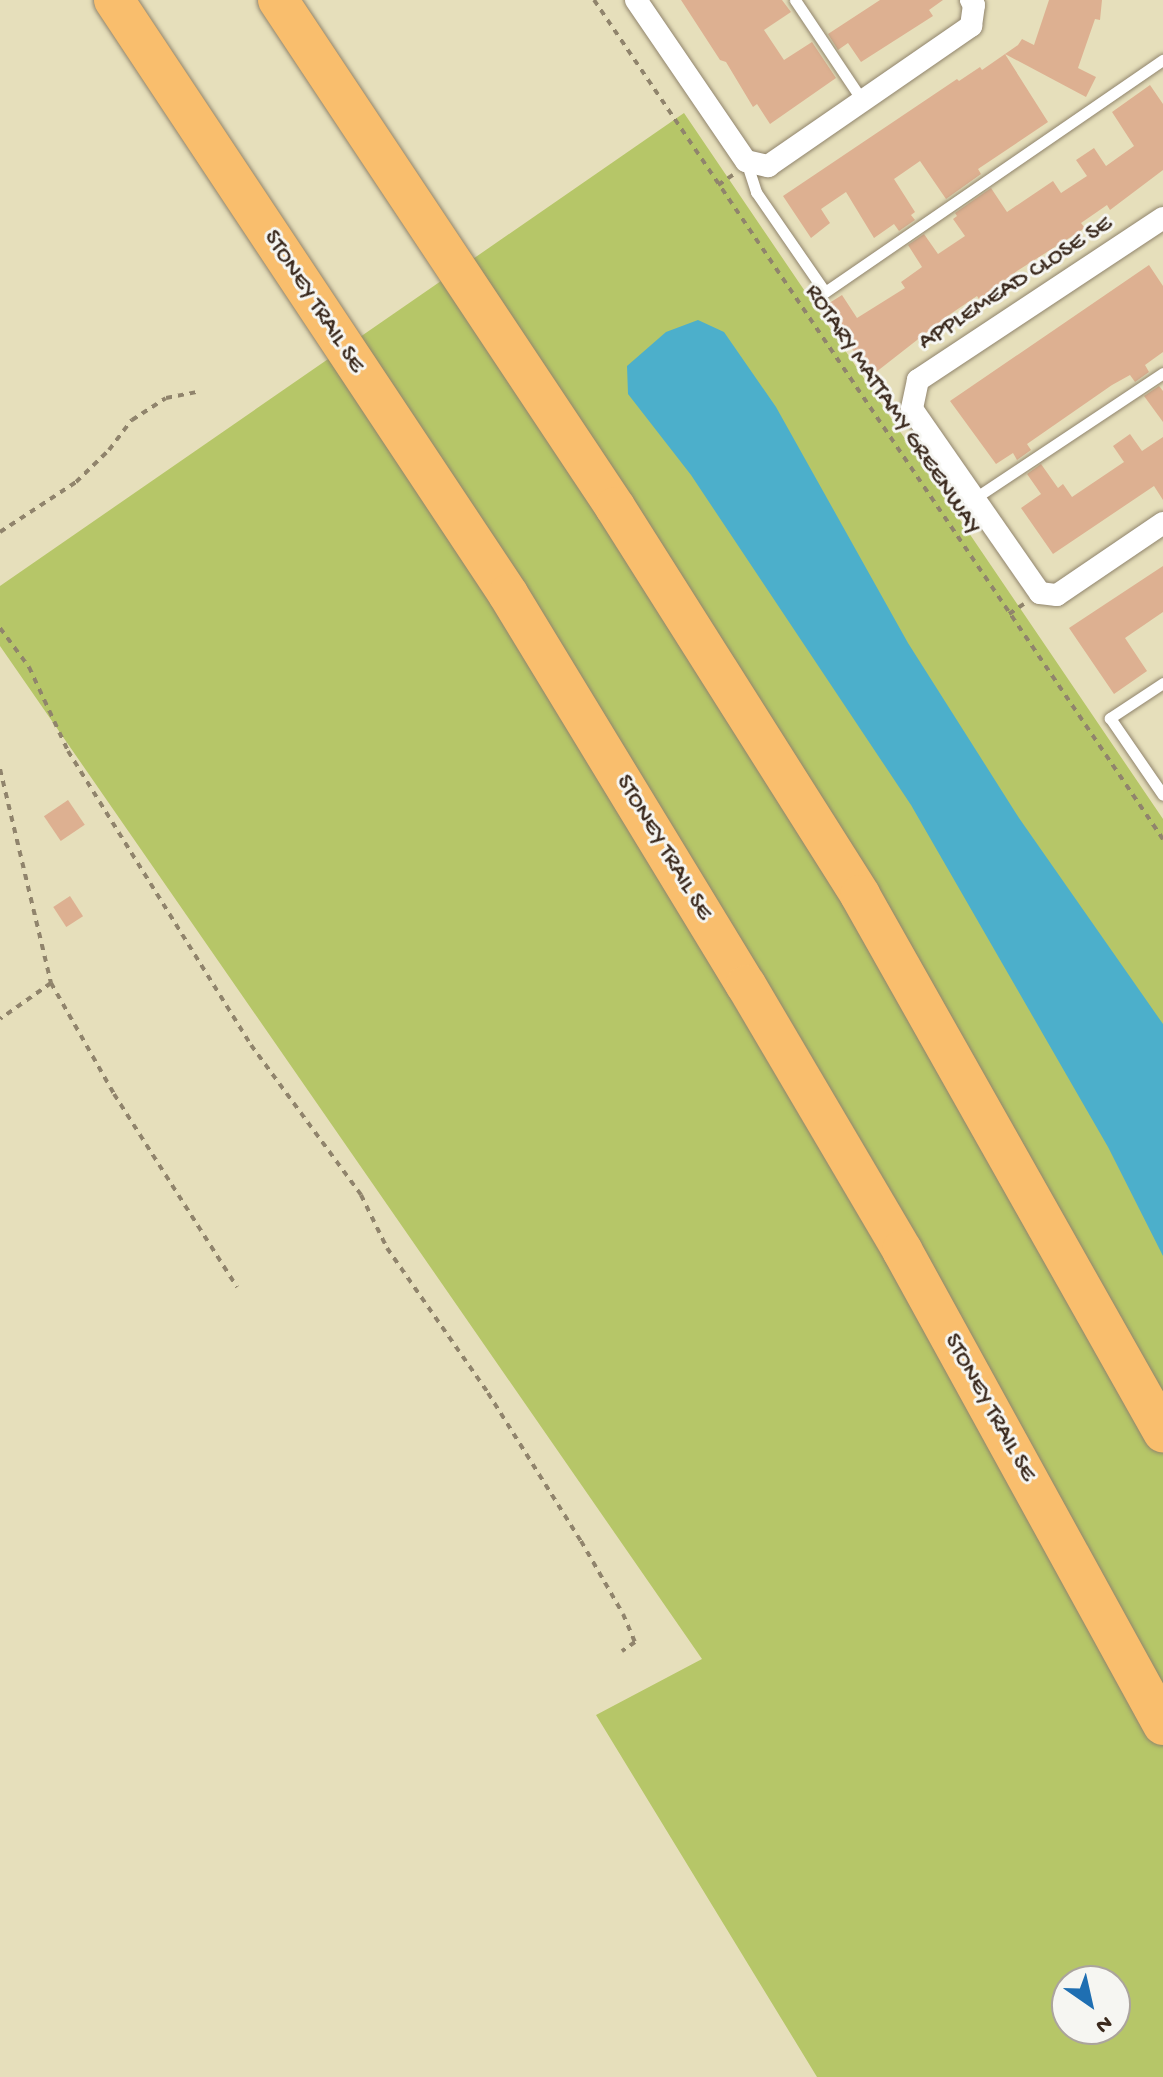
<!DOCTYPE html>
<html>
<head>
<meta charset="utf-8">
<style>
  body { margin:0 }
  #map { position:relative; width:1163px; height:2077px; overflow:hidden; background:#e6dfbb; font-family:"Gochi Hand",sans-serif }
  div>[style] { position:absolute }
  .green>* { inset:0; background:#b6c668 }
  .water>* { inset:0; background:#4cafcb }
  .building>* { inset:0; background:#ddb091; transform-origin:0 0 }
  .path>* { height:4px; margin-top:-2px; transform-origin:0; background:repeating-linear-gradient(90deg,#90846c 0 6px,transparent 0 12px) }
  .roads { filter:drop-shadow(0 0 2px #90846c) drop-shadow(0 0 2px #90846c) }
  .service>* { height:11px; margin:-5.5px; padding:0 5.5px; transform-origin:5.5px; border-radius:5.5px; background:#fff }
  .minor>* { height:22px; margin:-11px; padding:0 11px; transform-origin:11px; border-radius:11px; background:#fff }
  .motorway>* { height:40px; margin:-20px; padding:0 20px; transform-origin:20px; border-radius:20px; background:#f9be6d }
  span { translate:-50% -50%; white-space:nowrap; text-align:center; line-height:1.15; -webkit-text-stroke:6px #f6f6f2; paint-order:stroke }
  .street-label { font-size:24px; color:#3b2a1e }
  .north { position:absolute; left:1051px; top:1965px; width:80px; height:80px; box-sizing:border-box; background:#f6f6f2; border:2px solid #aba49d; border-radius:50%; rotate:146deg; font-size:22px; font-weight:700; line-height:32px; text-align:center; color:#3b2a1e }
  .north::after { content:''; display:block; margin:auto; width:28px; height:36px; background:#1f6fb2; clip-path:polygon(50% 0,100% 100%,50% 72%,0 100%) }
</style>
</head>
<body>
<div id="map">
  <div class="green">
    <i style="clip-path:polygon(evenodd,684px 113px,1163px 819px,1163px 2077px,817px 2077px,596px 1715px,702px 1659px,0 646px,0 586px,684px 113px,1067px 1981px,1115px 1981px,1115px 2029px,1067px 2029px,1067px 1981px)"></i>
  </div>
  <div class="water">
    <i style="clip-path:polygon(698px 320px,724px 332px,776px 407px,908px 643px,1019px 818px,1163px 1024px,1163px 1256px,1108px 1147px,911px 805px,691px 475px,628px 394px,627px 366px,666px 332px)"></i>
  </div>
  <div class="building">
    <i style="clip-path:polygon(681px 0,782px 0,791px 12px,764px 30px,784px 60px,812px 42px,836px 78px,770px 124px,757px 104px,753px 107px,726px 62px,720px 60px)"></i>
    <i style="clip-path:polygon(880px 0,943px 0,929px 10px,933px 16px,861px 62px,848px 43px,838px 50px,828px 34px)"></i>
    <i style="clip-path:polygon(1049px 0,1102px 0,1100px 20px,1095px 19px,1078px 68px,1096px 77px,1086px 97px,1005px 54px,1048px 122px,978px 169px,981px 174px,946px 199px,920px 161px,894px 179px,915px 212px,911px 215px,915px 220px,899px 231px,894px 224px,874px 238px,846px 192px,821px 209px,830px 223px,811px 238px,783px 196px,957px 79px,959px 81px,980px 67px,982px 70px,1018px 45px,1022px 39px,1034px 45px)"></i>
    <i style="clip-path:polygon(1150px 85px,1163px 104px,1163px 170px,1110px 210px,1107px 205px,1081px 223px,1085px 228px,1017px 271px,979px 299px,977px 296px,949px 315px,871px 376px,823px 307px,842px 295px,857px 318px,905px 288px,901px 282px,922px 267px,908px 245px,924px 234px,938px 254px,965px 236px,953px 219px,957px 216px,955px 213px,991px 188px,1007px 212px,1053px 181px,1061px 193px,1087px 176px,1076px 160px,1094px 148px,1106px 166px,1134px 146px,1112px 112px)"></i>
    <i style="clip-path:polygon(1149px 265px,1163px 286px,1163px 352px,1145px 365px,1149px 372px,1135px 382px,1130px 375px,1112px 385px,1027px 444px,1031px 450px,1017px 460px,1013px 453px,996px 464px,950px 401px)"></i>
    <i style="clip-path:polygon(1159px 386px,1163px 391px,1163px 422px,1144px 396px)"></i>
    <i style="clip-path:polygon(1130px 434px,1142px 451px,1163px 437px,1163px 500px,1154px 486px,1053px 554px,1021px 508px,1041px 494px,1027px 474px,1041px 464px,1058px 488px,1063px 484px,1072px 497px,1124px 462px,1113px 446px)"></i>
    <i style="clip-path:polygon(1163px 566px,1163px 612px,1125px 638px,1147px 671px,1114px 694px,1069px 628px)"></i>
    <i style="left:68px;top:800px;width:30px;height:29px;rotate:56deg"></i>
    <i style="left:70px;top:896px;width:24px;height:20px;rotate:57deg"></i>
  </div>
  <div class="path">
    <i style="left:594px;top:0;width:1014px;rotate:55.86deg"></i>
    <i style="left:718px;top:185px;width:18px;rotate:-34deg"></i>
    <i style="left:0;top:532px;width:91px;rotate:-33.3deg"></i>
    <i style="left:76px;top:482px;width:46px;rotate:-44.1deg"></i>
    <i style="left:109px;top:450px;width:38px;rotate:-53deg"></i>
    <i style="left:132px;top:420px;width:40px;rotate:-32.9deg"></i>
    <i style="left:166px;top:398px;width:32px;rotate:-11deg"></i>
    <i style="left:1009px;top:614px;width:18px;rotate:-34deg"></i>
    <i style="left:0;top:628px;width:49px;rotate:53.4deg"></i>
    <i style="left:29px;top:667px;width:93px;rotate:65.1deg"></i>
    <i style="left:68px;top:751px;width:346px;rotate:58.1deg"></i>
    <i style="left:251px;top:1045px;width:186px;rotate:53.7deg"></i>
    <i style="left:361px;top:1195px;width:59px;rotate:63.9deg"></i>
    <i style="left:387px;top:1248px;width:177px;rotate:55.1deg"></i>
    <i style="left:488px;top:1393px;width:175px;rotate:57.9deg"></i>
    <i style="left:581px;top:1541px;width:84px;rotate:60.1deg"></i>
    <i style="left:623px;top:1614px;width:30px;rotate:67deg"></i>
    <i style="left:635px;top:1642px;width:16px;rotate:145deg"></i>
    <i style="left:0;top:769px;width:220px;rotate:76.6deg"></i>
    <i style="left:51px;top:983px;width:62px;rotate:144.8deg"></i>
    <i style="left:51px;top:983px;width:128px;rotate:60.4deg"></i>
    <i style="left:114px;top:1094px;width:229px;rotate:57.5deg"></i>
  </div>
  <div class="roads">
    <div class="service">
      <i style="left:795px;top:0;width:120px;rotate:56.2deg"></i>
      <i style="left:746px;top:161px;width:33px;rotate:72deg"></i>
      <i style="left:756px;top:192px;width:121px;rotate:55.4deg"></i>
      <i style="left:825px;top:292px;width:410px;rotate:-34.5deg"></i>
      <i style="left:975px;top:498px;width:226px;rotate:-33.6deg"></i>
      <i style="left:1163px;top:683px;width:64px;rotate:146.6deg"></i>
      <i style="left:1110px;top:718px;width:93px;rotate:55.5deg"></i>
    </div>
    <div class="minor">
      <i style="left:636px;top:0;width:195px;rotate:55.7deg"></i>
      <i style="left:746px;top:161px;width:23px;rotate:13deg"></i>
      <i style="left:768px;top:166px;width:247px;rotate:-34.6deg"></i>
      <i style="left:971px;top:26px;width:21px;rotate:-82deg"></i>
      <i style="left:974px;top:5px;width:6px;rotate:-121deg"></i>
      <i style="left:1163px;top:218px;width:294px;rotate:146.5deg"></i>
      <i style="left:918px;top:380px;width:30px;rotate:102deg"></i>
      <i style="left:912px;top:409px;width:224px;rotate:55.2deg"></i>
      <i style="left:1040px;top:593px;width:17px;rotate:7deg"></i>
      <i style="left:1057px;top:595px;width:128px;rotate:-34.2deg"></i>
    </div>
    <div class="motorway">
      <i style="left:114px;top:0;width:713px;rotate:56.44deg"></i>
      <i style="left:508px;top:594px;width:458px;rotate:58.7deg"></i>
      <i style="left:746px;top:985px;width:308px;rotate:59.5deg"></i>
      <i style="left:902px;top:1250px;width:542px;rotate:61.21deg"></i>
      <i style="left:278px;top:0;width:609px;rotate:56.39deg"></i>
      <i style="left:615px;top:507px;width:459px;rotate:57.7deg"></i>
      <i style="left:860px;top:895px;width:617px;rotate:60.57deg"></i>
    </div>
  </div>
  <div class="street-label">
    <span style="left:1016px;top:284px;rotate:-33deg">APPLEMEAD CLOSE SE</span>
    <span style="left:313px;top:302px;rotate:57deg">STONEY TRAIL SE</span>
    <span style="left:892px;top:410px;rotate:56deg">ROTARY MATTAMY GREENWAY</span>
    <span style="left:663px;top:848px;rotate:59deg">STONEY TRAIL SE</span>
    <span style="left:989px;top:1408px;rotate:61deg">STONEY TRAIL SE</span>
  </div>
  <div class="north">N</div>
</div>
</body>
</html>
